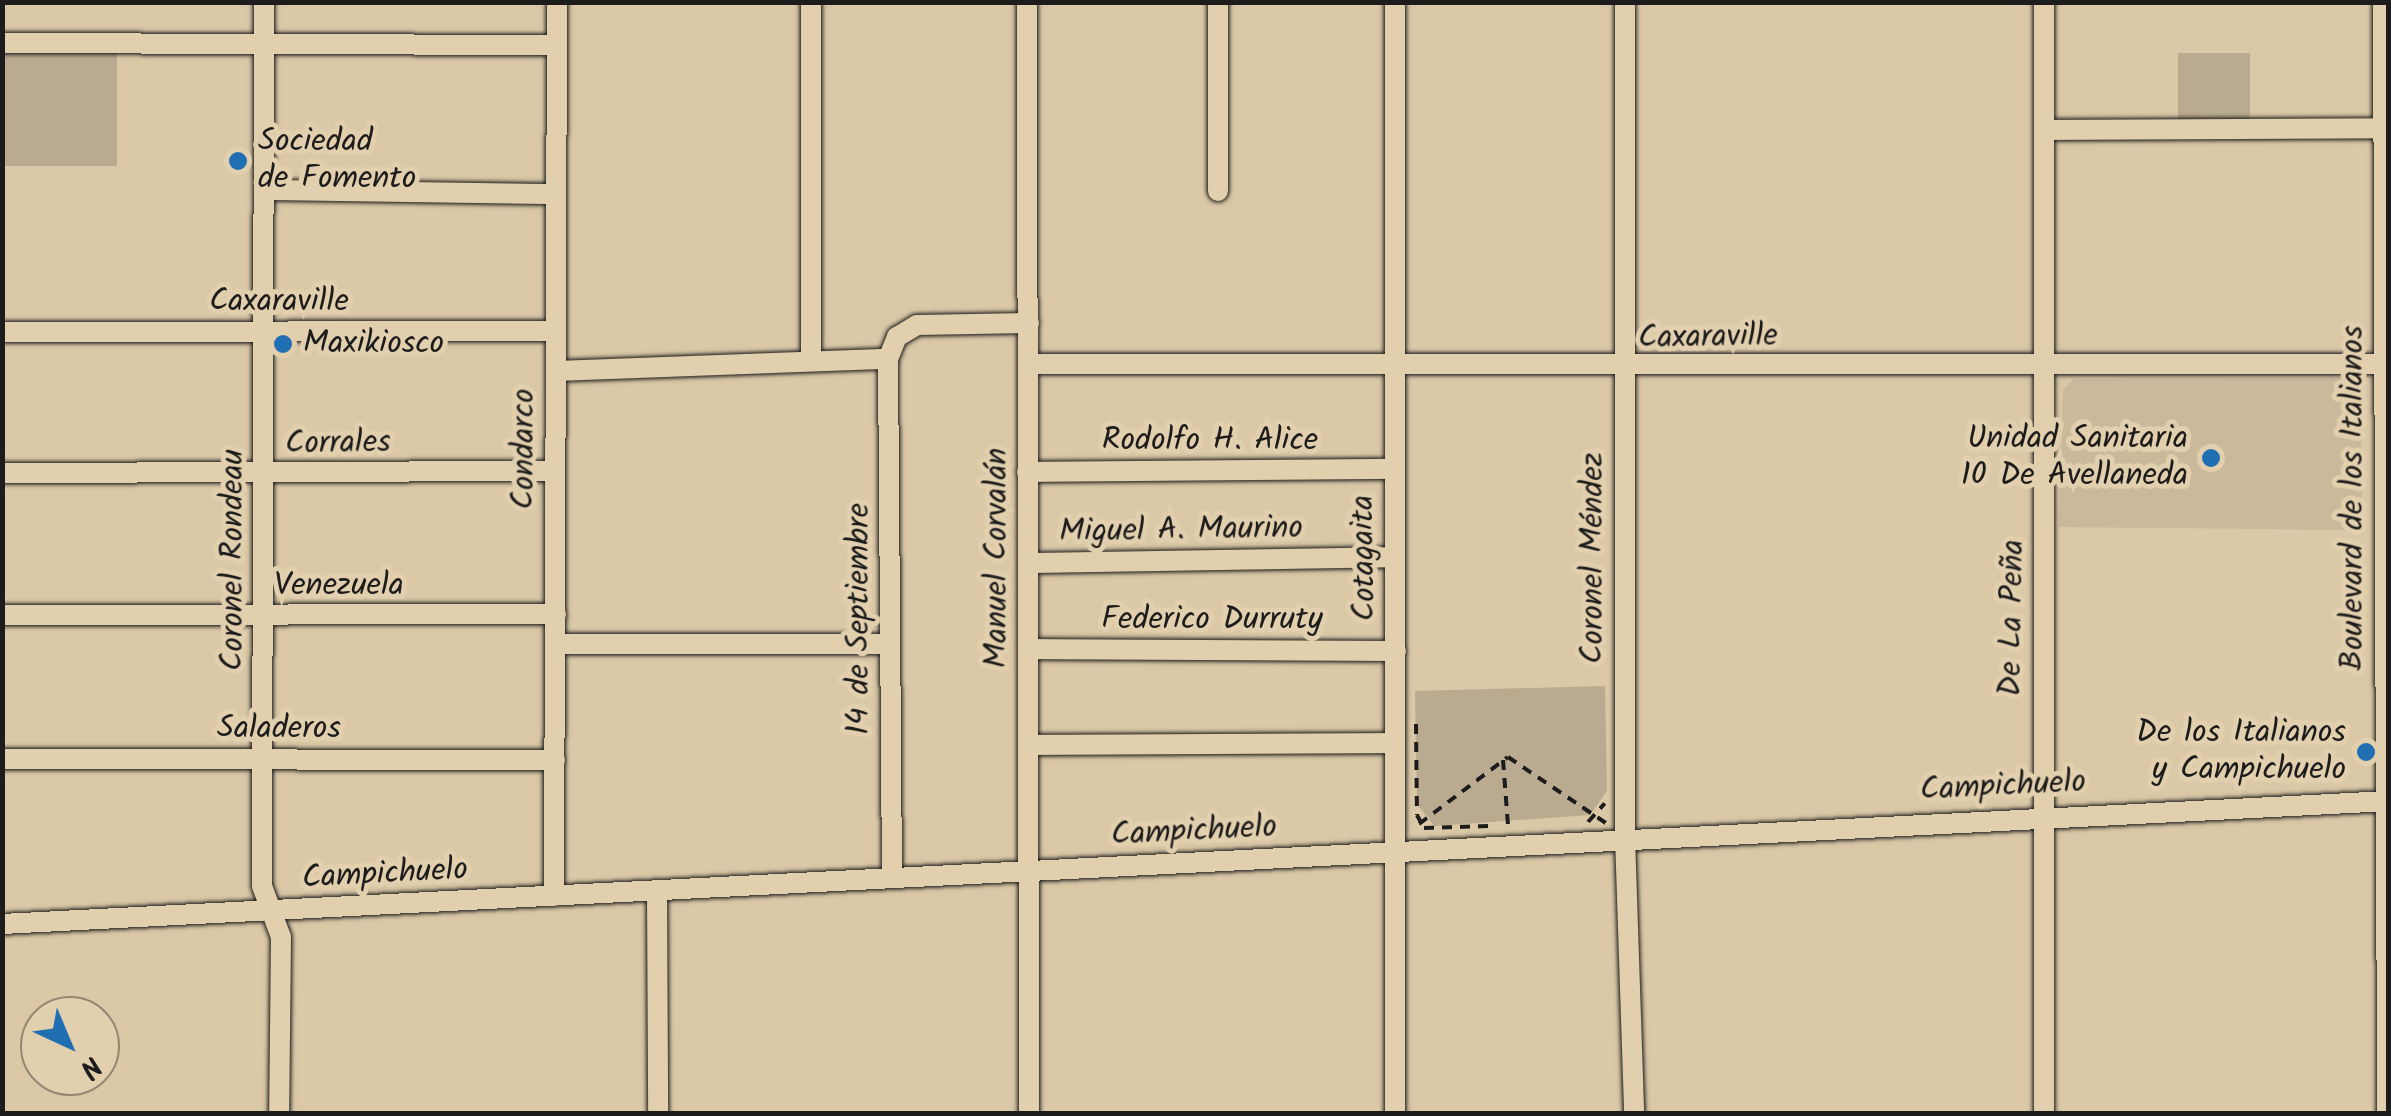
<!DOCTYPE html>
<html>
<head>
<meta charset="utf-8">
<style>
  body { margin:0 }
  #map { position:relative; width:2391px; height:1116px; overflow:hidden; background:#dac8a7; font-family:Kalam,sans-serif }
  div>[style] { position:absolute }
  .built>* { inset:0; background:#cab99b }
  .green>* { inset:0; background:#baab90; transform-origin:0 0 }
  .path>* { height:4px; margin-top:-2px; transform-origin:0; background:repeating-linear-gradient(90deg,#1c1c1c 0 10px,transparent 0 18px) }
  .roads { filter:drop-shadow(0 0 2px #1c1c1c) drop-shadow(0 0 2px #1c1c1c) }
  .minor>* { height:20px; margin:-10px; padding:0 10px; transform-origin:10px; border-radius:10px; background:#e2cfad }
  .dots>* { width:28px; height:28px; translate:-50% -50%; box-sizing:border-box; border:5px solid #e2cfad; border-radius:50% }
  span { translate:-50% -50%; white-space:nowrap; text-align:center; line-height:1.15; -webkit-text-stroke:10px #e2cfad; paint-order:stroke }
  .poi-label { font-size:32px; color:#1c1c1c }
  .left { translate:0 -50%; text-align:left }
  .right { translate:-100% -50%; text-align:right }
  .street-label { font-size:32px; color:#1c1c1c }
  .frame { position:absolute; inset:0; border:5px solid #1c1c1c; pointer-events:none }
  .north { position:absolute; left:20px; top:996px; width:100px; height:100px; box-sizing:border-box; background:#e2cfad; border:2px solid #938773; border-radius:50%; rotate:136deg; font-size:28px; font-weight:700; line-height:40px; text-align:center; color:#1c1c1c }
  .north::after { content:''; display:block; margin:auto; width:35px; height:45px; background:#1f6fb2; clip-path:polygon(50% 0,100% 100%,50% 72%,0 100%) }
</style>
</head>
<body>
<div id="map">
  <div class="built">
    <i style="clip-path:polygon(2349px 378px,2361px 388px,2362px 530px,2059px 527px,2063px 389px,2074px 379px)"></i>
  </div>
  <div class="green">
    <i style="left:2px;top:53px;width:115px;height:113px"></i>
    <i style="left:2250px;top:53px;width:66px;height:72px;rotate:90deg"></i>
    <i style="clip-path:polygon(1605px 686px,1607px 791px,1590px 815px,1434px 826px,1417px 804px,1415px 691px)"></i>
  </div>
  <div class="path">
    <i style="left:1416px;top:724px;width:91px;rotate:89.4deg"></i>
    <i style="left:1417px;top:815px;width:15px;rotate:62deg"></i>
    <i style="left:1424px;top:828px;width:65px;rotate:-1.8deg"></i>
    <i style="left:1503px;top:760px;width:65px;rotate:85.6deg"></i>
    <i style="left:1588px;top:822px;width:25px;rotate:-48deg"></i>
    <i style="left:1419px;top:824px;width:111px;rotate:-37deg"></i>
    <i style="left:1508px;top:757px;width:118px;rotate:34deg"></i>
  </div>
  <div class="roads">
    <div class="minor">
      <i style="left:264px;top:2px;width:884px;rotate:90.13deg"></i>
      <i style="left:262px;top:886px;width:54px;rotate:69.6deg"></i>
      <i style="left:281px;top:937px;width:177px;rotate:90.6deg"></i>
      <i style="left:811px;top:2px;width:356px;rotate:90deg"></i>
      <i style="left:1027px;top:2px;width:1112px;rotate:89.9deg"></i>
      <i style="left:1395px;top:2px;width:1112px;rotate:90deg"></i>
      <i style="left:1625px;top:2px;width:835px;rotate:90deg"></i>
      <i style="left:1625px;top:837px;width:277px;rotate:88.1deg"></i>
      <i style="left:2044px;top:2px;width:1112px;rotate:90deg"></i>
      <i style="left:2383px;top:2px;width:1112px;rotate:89.79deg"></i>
      <i style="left:2px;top:43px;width:553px;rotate:0.21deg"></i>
      <i style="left:2044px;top:130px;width:339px;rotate:-0.3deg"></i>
      <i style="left:264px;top:190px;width:288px;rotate:0.8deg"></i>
      <i style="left:1218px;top:191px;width:189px;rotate:-90deg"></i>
      <i style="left:2px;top:332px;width:553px;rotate:-0.1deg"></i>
      <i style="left:888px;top:359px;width:519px;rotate:89.56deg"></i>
      <i style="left:1029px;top:364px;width:1359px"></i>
      <i style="left:556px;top:371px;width:332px;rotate:-2.1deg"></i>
      <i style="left:888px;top:359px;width:24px;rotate:-68deg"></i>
      <i style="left:897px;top:337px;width:23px;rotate:-31deg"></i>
      <i style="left:917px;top:325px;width:112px;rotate:-1deg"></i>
      <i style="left:1027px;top:472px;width:366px;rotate:-0.5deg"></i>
      <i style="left:2px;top:473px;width:552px;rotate:-0.21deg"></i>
      <i style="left:1028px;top:563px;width:367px;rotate:-0.9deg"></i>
      <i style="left:2px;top:615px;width:554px;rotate:-0.1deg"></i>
      <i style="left:556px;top:644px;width:333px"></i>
      <i style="left:1029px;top:649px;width:367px;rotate:0.3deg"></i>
      <i style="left:1030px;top:745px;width:365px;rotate:-0.3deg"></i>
      <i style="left:2px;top:759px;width:553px;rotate:0.1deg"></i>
      <i style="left:657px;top:891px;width:223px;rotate:89.7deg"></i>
      <i style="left:554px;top:896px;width:894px;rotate:-89.81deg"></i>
      <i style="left:2px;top:924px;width:2389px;rotate:-2.95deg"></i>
    </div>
  </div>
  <div class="dots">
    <i style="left:238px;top:161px;background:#1f6fb2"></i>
    <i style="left:283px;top:344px;background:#1f6fb2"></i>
    <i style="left:2211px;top:458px;background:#1f6fb2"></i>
    <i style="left:2366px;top:752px;background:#1f6fb2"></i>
  </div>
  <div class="poi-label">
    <span class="left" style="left:258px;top:161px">Sociedad<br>de Fomento</span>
    <span class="left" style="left:303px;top:344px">Maxikiosco</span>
    <span class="right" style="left:2188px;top:458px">Unidad Sanitaria<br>10 De Avellaneda</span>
    <span class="right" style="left:2346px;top:752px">De los Italianos<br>y Campichuelo</span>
  </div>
  <div class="street-label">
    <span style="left:279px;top:302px">Caxaraville</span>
    <span style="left:1708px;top:338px;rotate:-1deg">Caxaraville</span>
    <span style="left:1210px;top:441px">Rodolfo H. Alice</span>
    <span style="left:338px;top:444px;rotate:-1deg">Corrales</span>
    <span style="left:525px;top:449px;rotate:-90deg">Condarco</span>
    <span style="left:2354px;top:498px;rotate:-90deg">Boulevard de los Italianos</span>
    <span style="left:1181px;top:531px;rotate:-1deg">Miguel A. Maurino</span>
    <span style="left:998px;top:558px;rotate:-90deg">Manuel Corvalán</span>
    <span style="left:1365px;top:558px;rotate:-91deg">Cotagaita</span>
    <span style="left:1594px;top:558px;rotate:-90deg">Coronel Méndez</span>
    <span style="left:234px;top:560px;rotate:-90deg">Coronel Rondeau</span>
    <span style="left:339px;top:586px">Venezuela</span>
    <span style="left:2013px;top:618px;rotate:-89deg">De La Peña</span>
    <span style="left:860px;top:619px;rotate:-90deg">14 de Septiembre</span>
    <span style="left:1212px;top:620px">Federico Durruty</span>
    <span style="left:279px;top:729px">Saladeros</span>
    <span style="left:2003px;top:787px;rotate:-3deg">Campichuelo</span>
    <span style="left:1194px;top:832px;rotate:-3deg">Campichuelo</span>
    <span style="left:385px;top:875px;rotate:-3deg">Campichuelo</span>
  </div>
  <div class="frame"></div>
  <div class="north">N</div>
</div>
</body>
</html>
